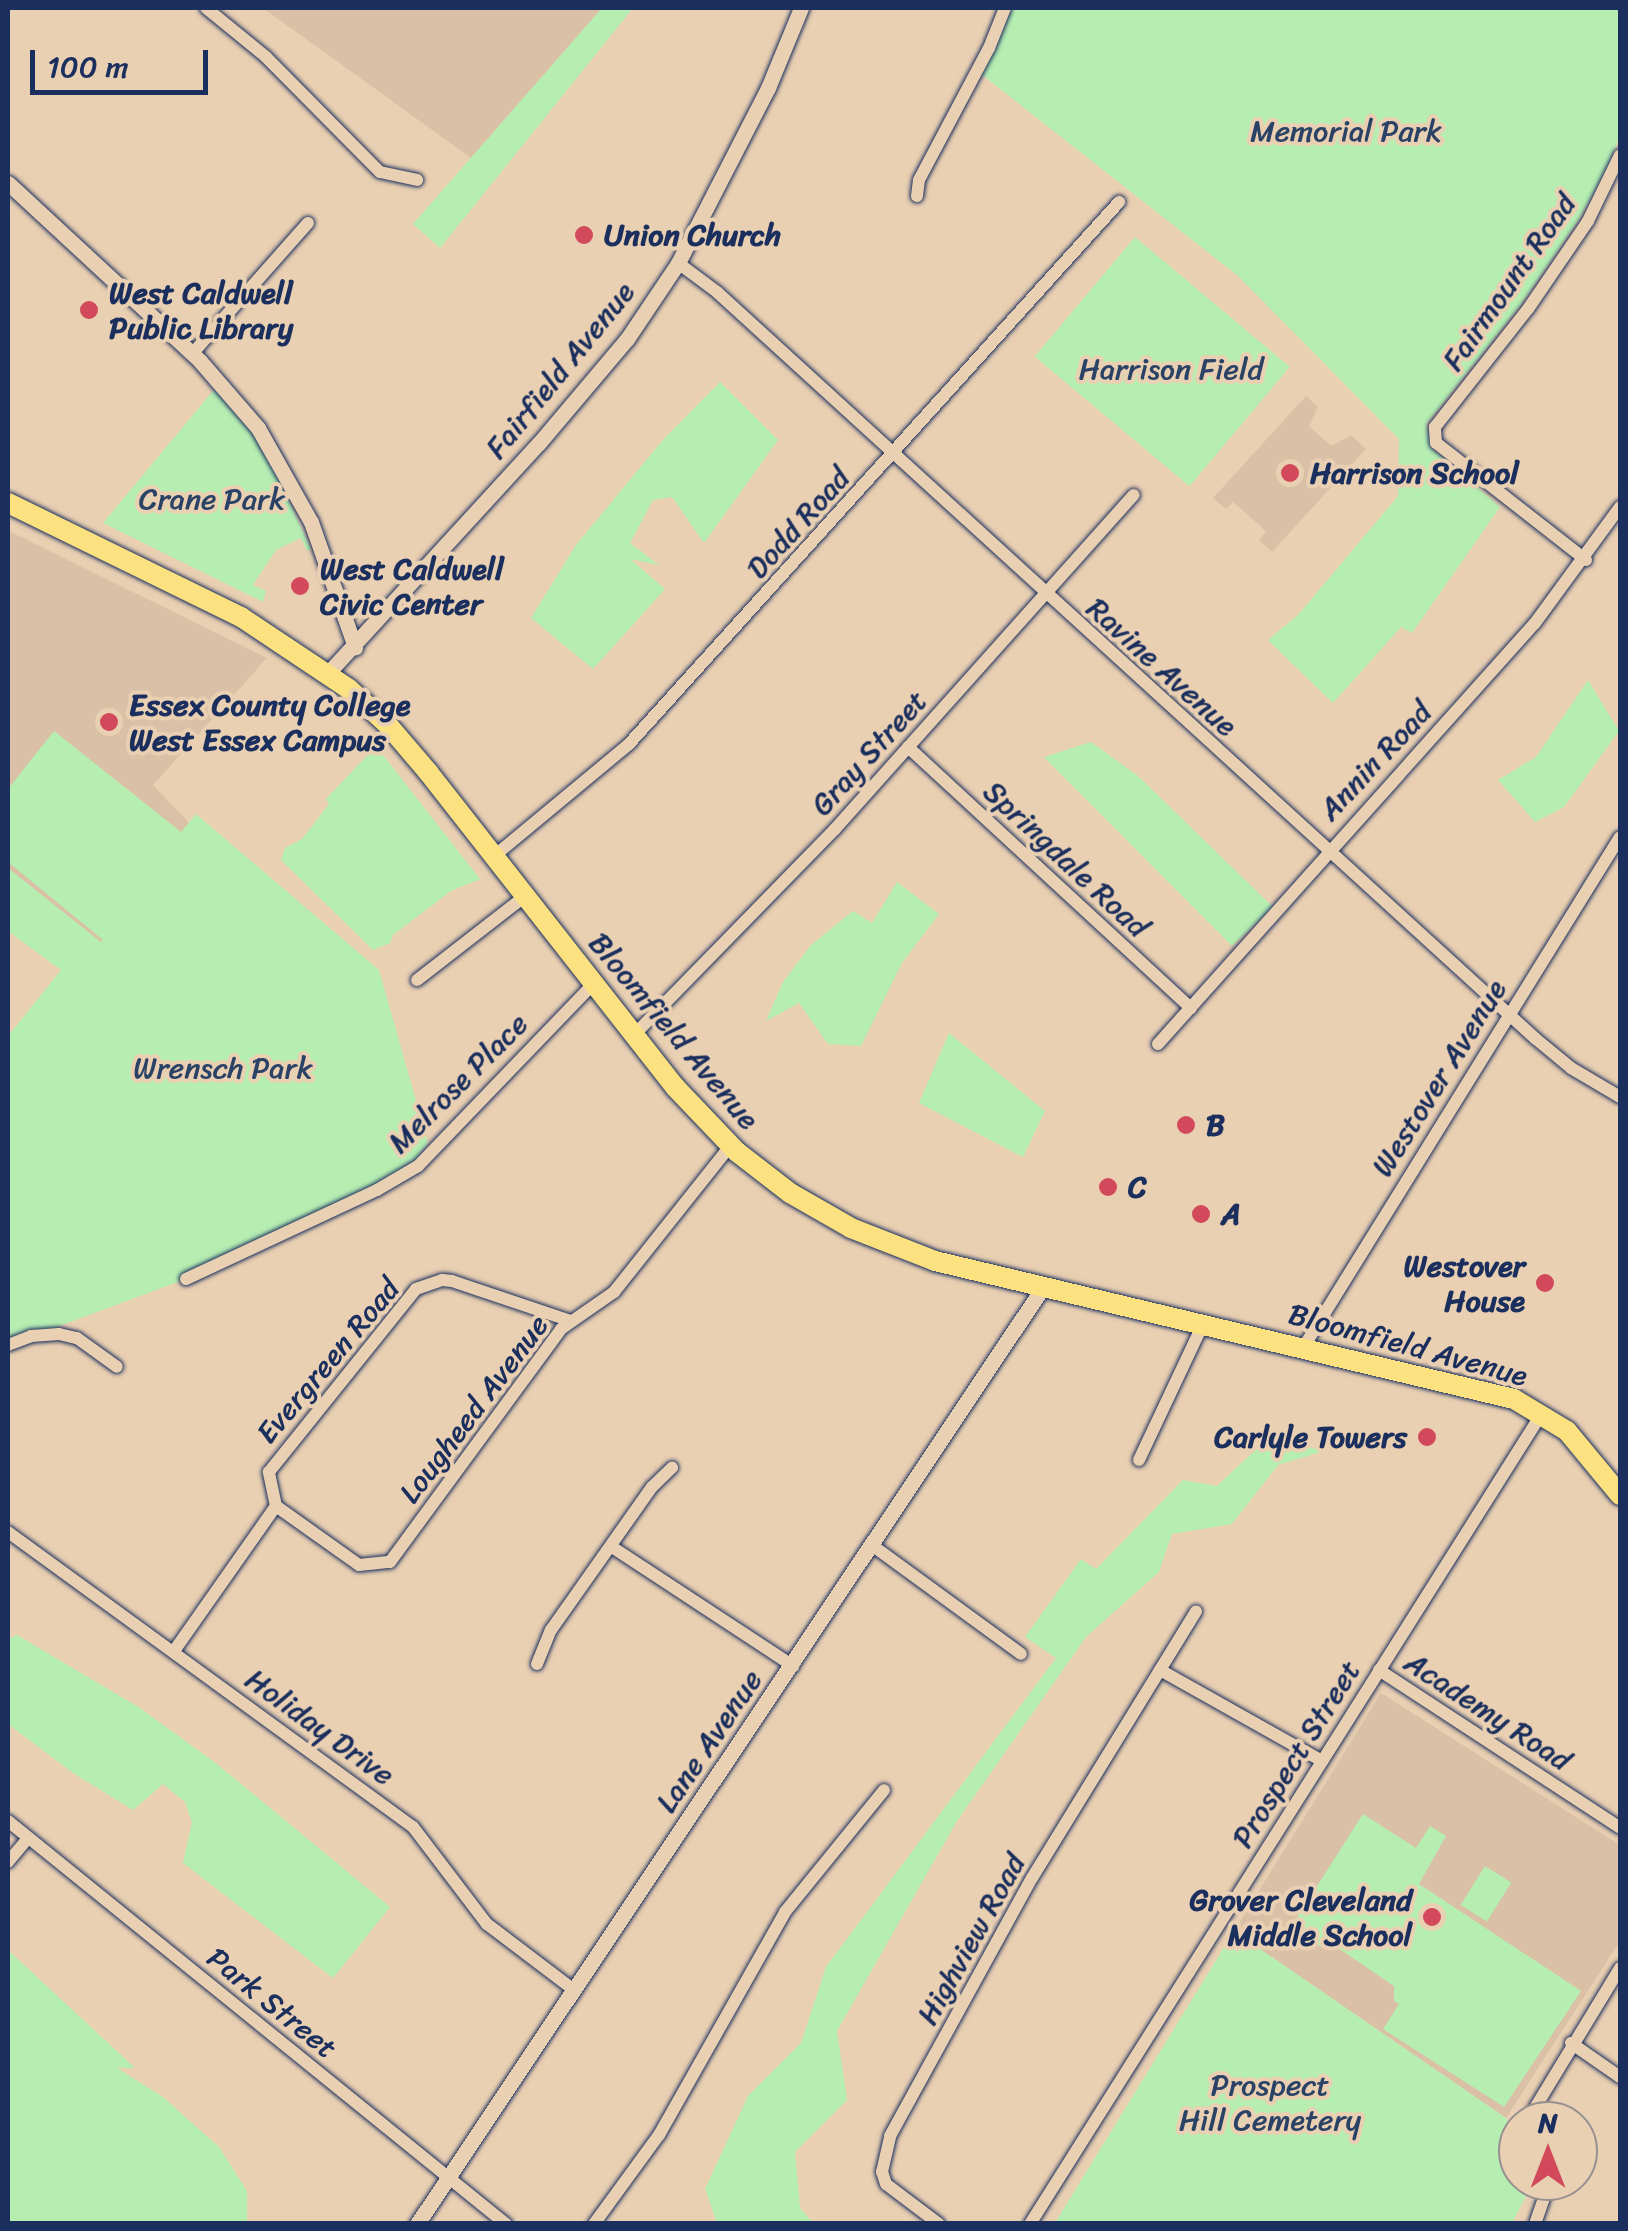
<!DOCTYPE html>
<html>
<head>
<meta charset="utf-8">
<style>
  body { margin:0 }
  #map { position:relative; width:1628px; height:2231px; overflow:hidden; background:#ead0b2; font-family:Sriracha,sans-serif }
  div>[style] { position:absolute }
  .built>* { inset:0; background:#dac0a6 }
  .green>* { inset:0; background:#b6eeb2; transform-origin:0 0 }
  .roads { filter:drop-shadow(0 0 2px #1b2f5e) drop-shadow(0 0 2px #1b2f5e) }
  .minor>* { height:12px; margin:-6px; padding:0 6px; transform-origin:6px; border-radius:6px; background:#ead0b2 }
  .tertiary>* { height:15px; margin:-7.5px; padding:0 7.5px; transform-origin:7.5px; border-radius:7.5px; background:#ead0b2 }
  .primary>* { height:20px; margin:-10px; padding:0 10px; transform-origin:10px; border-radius:10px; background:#fbe180 }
  .dots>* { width:28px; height:28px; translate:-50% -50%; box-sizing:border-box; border:5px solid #ead0b2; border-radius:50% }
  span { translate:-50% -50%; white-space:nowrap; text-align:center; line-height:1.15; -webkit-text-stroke:8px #ead0b2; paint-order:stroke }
  .park-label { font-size:30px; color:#2a4266 }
  .poi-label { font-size:30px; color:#1b2f5e; font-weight:700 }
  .left { translate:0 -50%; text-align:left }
  .right { translate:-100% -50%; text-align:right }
  .street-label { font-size:30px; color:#1b2f5e }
  .frame { position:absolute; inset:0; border:10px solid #1b2f5e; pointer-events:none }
  .north { position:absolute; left:1498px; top:2101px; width:100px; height:100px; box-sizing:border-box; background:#ead0b2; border:2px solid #979090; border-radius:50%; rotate:0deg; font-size:28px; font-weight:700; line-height:40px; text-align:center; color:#1b2f5e }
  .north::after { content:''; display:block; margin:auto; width:35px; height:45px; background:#d1495b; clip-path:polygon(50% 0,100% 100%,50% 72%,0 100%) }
  .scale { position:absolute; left:30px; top:50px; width:178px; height:45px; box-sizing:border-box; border:5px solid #1b2f5e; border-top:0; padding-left:12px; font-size:30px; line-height:35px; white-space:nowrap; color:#1b2f5e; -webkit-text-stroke:8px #ead0b2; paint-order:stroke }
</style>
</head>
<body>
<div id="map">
  <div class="built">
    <i style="clip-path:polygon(263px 8px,602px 8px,471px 158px)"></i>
    <i style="clip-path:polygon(1306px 396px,1318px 407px,1309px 426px,1331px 446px,1351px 435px,1366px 449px,1272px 552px,1259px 540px,1266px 531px,1233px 502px,1226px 509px,1213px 498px)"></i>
    <i style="clip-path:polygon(11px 532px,267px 658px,153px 785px,195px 829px,89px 967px,8px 899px,8px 537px)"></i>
    <i style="clip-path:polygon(1381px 1693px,1620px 1845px,1620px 1941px,1506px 2118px,1234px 1931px)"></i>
  </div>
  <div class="green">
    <i style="clip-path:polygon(602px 8px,633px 8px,440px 248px,413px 224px)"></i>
    <i style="clip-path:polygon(1000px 8px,1620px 8px,1620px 135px,1608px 166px,1579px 219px,1521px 304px,1426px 424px,1431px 448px,1500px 507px,1412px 633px,1401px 627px,1333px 703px,1268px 640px,1298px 615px,1398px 496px,1399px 439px,1238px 276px,981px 74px)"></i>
    <i style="left:1135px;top:237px;width:202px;height:156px;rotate:40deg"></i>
    <i style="clip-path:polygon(720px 382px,778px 440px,704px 543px,672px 497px,653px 500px,630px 543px,659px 565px,630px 559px,665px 589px,593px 669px,531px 618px,576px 545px,662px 441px)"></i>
    <i style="clip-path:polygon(217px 386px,261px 441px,311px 549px,307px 551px,301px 538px,276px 550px,253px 585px,266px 591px,263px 602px,103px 523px)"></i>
    <i style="clip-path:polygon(1588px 680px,1619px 731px,1564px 807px,1535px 822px,1498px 780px,1536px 757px)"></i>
    <i style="clip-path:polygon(54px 731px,181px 832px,196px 814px,379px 970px,428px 1143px,404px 1174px,186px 1279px,8px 1345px,8px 1036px,61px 970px,8px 931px,8px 868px,101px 942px,103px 940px,8px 862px,8px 789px)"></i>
    <i style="clip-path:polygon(1091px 742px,1138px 776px,1273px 907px,1232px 946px,1044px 757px)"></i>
    <i style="clip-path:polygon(376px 746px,480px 879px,451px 891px,393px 935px,390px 943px,373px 950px,281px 860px,285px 848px,302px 839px,329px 804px,326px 799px)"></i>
    <i style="clip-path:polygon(897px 882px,939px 914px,902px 963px,861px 1046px,828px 1044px,799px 1003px,766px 1021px,783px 982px,811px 945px,853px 911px,872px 923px)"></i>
    <i style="clip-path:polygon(949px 1033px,1045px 1111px,1023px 1157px,919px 1103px)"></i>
    <i style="clip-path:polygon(1264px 1442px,1327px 1450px,1278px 1465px,1232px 1524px,1172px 1534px,1159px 1572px,1086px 1637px,957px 1821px,837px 2031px,847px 2100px,795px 2152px,800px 2208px,813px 2223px,717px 2223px,705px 2189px,748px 2096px,801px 2043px,826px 1967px,1056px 1658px,1025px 1637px,1081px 1559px,1096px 1569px,1183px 1480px,1217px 1486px)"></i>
    <i style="clip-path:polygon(17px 1635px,140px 1708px,217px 1764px,390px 1907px,333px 1978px,183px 1863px,192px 1822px,185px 1802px,163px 1784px,133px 1810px,73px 1773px,8px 1724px,8px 1639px)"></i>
    <i style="clip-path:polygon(1363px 1814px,1416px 1848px,1430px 1826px,1446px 1836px,1419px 1884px,1581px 1991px,1504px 2107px,1383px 2029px,1399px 2004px,1394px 2001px,1394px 1986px,1335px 1946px,1323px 1948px,1291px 1927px)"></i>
    <i style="left:1485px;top:1866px;width:31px;height:46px;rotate:32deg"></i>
    <i style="clip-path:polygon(1234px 1931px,1506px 2118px,1518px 2147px,1518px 2181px,1533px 2183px,1512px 2223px,1055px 2223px)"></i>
    <i style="clip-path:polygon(8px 1950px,135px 2068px,117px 2068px,163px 2097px,219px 2147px,247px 2191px,247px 2223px,8px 2223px)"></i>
  </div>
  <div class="roads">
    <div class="minor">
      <i style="left:206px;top:8px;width:77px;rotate:39.2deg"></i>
      <i style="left:266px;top:57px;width:162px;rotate:45.3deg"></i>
      <i style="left:380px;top:172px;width:38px;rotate:12deg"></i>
      <i style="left:917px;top:196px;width:16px;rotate:-83deg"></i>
      <i style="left:919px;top:180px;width:149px;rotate:-62.1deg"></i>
      <i style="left:989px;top:48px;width:43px;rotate:-68.2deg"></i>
      <i style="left:678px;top:263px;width:49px;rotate:36.6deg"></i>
      <i style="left:717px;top:292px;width:1108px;rotate:42.37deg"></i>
      <i style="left:1536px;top:1039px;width:45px;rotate:39.6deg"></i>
      <i style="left:1571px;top:1068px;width:57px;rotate:30.6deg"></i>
      <i style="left:192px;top:354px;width:175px;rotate:-48.5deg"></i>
      <i style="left:1586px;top:560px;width:190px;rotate:-142deg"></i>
      <i style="left:1436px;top:443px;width:16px;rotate:-94deg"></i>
      <i style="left:1435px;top:427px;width:150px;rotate:-51.8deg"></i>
      <i style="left:1528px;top:309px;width:107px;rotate:-55.7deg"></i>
      <i style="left:1588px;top:221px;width:73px;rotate:-64.1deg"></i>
      <i style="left:908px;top:747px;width:385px;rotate:42.7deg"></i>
      <i style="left:493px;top:857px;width:177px;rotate:-39.7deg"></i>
      <i style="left:629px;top:744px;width:731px;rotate:-47.88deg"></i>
      <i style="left:417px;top:980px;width:135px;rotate:-37.8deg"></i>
      <i style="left:633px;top:1036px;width:289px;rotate:-45.7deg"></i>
      <i style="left:835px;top:829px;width:448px;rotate:-48.2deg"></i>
      <i style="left:1158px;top:1044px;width:565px;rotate:-48.16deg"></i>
      <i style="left:1535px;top:623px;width:144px;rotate:-53.8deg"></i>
      <i style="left:186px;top:1279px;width:211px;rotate:-25deg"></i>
      <i style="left:377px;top:1190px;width:48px;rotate:-30.3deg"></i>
      <i style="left:418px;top:1166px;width:251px;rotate:-46.1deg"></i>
      <i style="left:8px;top:1345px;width:25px;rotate:-21deg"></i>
      <i style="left:31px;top:1336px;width:28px;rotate:-4deg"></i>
      <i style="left:59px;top:1334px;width:18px;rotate:13deg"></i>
      <i style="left:77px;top:1338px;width:49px;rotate:35.9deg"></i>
      <i style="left:1303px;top:1348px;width:601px;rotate:-58.19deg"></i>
      <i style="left:1139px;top:1460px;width:150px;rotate:-64.8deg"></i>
      <i style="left:276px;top:1506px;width:102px;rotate:35.4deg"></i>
      <i style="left:359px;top:1565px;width:31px;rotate:-6deg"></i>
      <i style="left:390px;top:1562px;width:289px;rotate:-53.7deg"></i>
      <i style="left:561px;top:1329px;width:65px;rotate:-34.9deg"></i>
      <i style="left:614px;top:1292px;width:186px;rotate:-51.5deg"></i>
      <i style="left:8px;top:1532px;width:501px;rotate:36.07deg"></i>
      <i style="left:413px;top:1827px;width:122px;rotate:52.7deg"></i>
      <i style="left:487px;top:1924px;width:109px;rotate:37.2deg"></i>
      <i style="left:873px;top:1546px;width:183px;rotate:36.1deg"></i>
      <i style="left:612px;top:1547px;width:217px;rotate:33.3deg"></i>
      <i style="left:174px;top:1651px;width:177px;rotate:-54.9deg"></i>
      <i style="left:276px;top:1506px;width:35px;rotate:-102deg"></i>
      <i style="left:269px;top:1472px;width:235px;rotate:-51.2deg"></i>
      <i style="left:416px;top:1289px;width:28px;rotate:-19deg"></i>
      <i style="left:442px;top:1280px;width:10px;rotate:6deg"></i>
      <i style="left:452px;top:1281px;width:126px;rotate:18.6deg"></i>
      <i style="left:537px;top:1664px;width:37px;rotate:-68deg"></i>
      <i style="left:551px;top:1630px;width:175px;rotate:-54.8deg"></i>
      <i style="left:652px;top:1487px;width:28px;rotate:-44deg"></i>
      <i style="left:1160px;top:1670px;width:186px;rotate:29.3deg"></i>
      <i style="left:1379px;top:1670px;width:288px;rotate:33.2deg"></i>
      <i style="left:8px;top:1821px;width:641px;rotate:38.98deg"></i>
      <i style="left:8px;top:1862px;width:31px;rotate:-50deg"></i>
      <i style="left:1571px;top:2043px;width:60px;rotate:34.8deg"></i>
      <i style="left:1527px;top:2121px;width:179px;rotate:-58.7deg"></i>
      <i style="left:594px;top:2224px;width:110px;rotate:-53.9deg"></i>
      <i style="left:659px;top:2135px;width:256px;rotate:-60.5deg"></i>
      <i style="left:785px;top:1912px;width:157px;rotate:-50.9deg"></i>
      <i style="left:939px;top:2224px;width:66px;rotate:-143deg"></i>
      <i style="left:886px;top:2184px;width:13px;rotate:-108deg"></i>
      <i style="left:882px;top:2172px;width:37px;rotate:-77deg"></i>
      <i style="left:890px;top:2136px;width:294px;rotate:-61.2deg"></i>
      <i style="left:1032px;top:1878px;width:313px;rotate:-58.4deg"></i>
      <i style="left:1030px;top:2224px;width:959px;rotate:-57.73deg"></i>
      <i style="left:1535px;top:2224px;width:46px;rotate:-70.8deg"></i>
    </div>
    <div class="tertiary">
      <i style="left:8px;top:183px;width:262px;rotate:42.8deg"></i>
      <i style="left:200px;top:361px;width:89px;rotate:49.1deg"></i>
      <i style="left:258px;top:428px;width:108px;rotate:60.6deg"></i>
      <i style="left:311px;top:522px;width:133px;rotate:70.6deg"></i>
      <i style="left:328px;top:673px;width:312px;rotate:-47.5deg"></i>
      <i style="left:539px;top:443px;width:136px;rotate:-49.8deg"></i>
      <i style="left:627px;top:339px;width:92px;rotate:-56.1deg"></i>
      <i style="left:678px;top:263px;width:197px;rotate:-62.8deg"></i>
      <i style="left:768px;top:88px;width:87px;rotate:-67.6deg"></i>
      <i style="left:417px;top:2224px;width:1127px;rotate:-56.25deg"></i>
    </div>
    <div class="primary">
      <i style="left:8px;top:503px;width:259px;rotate:26.1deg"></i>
      <i style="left:241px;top:617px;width:130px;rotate:33.7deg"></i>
      <i style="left:349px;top:689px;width:53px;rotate:42.7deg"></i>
      <i style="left:388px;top:725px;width:62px;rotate:49.6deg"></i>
      <i style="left:428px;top:772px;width:400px;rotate:51.9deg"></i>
      <i style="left:675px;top:1087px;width:90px;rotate:46.4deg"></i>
      <i style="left:737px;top:1152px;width:67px;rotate:37.7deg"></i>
      <i style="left:790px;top:1193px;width:70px;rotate:29.8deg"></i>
      <i style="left:851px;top:1228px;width:90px;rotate:21.4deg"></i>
      <i style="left:935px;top:1261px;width:595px;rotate:13.41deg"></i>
      <i style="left:1514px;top:1399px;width:62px;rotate:31.1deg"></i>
      <i style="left:1567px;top:1431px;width:83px;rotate:50.4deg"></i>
    </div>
  </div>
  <div class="dots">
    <i style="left:584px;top:235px;background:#d1495b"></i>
    <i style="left:89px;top:310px;background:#d1495b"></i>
    <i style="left:1290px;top:473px;background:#d1495b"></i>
    <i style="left:300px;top:586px;background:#d1495b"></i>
    <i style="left:109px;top:722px;background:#d1495b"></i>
    <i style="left:1186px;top:1125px;background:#d1495b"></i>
    <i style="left:1108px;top:1187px;background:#d1495b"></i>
    <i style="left:1201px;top:1214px;background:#d1495b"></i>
    <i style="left:1545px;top:1283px;background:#d1495b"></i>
    <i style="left:1427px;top:1437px;background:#d1495b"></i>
    <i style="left:1432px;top:1917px;background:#d1495b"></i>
  </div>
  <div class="park-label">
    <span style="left:1346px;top:131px">Memorial Park</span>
    <span style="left:1171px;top:369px">Harrison Field</span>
    <span style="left:212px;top:499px">Crane Park</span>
    <span style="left:223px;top:1068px">Wrensch Park</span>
    <span style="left:1270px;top:2102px">Prospect<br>Hill Cemetery</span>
  </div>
  <div class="poi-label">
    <span class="left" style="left:604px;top:235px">Union Church</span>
    <span class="left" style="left:109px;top:310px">West Caldwell<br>Public Library</span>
    <span class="left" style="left:1310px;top:473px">Harrison School</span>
    <span class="left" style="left:320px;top:586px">West Caldwell<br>Civic Center</span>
    <span class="left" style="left:129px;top:722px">Essex County College<br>West Essex Campus</span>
    <span class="left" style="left:1206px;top:1125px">B</span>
    <span class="left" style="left:1128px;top:1187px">C</span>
    <span class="left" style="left:1221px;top:1214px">A</span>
    <span class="right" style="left:1525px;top:1283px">Westover<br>House</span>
    <span class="right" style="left:1407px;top:1437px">Carlyle Towers</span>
    <span class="right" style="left:1412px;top:1917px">Grover Cleveland<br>Middle School</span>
  </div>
  <div class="street-label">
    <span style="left:1509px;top:282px;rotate:-55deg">Fairmount Road</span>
    <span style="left:560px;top:370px;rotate:-51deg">Fairfield Avenue</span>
    <span style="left:798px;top:523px;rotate:-48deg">Dodd Road</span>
    <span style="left:1162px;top:667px;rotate:42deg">Ravine Avenue</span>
    <span style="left:869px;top:753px;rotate:-48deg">Gray Street</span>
    <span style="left:1375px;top:761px;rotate:-47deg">Annin Road</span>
    <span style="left:1066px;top:859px;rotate:43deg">Springdale Road</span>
    <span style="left:674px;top:1031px;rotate:50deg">Bloomfield Avenue</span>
    <span style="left:1439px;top:1078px;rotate:-58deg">Westover Avenue</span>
    <span style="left:458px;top:1083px;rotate:-45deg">Melrose Place</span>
    <span style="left:1408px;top:1345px;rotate:15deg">Bloomfield Avenue</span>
    <span style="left:328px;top:1361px;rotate:-50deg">Evergreen Road</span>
    <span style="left:474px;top:1409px;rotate:-53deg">Lougheed Avenue</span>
    <span style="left:1488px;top:1711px;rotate:33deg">Academy Road</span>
    <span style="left:320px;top:1727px;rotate:36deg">Holiday Drive</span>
    <span style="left:709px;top:1741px;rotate:-56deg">Lane Avenue</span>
    <span style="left:1296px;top:1754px;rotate:-58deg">Prospect Street</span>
    <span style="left:971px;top:1939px;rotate:-61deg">Highview Road</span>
    <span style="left:272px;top:2003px;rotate:39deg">Park Street</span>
  </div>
  <div class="frame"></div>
  <div class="north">N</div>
  <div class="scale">100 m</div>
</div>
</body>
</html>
